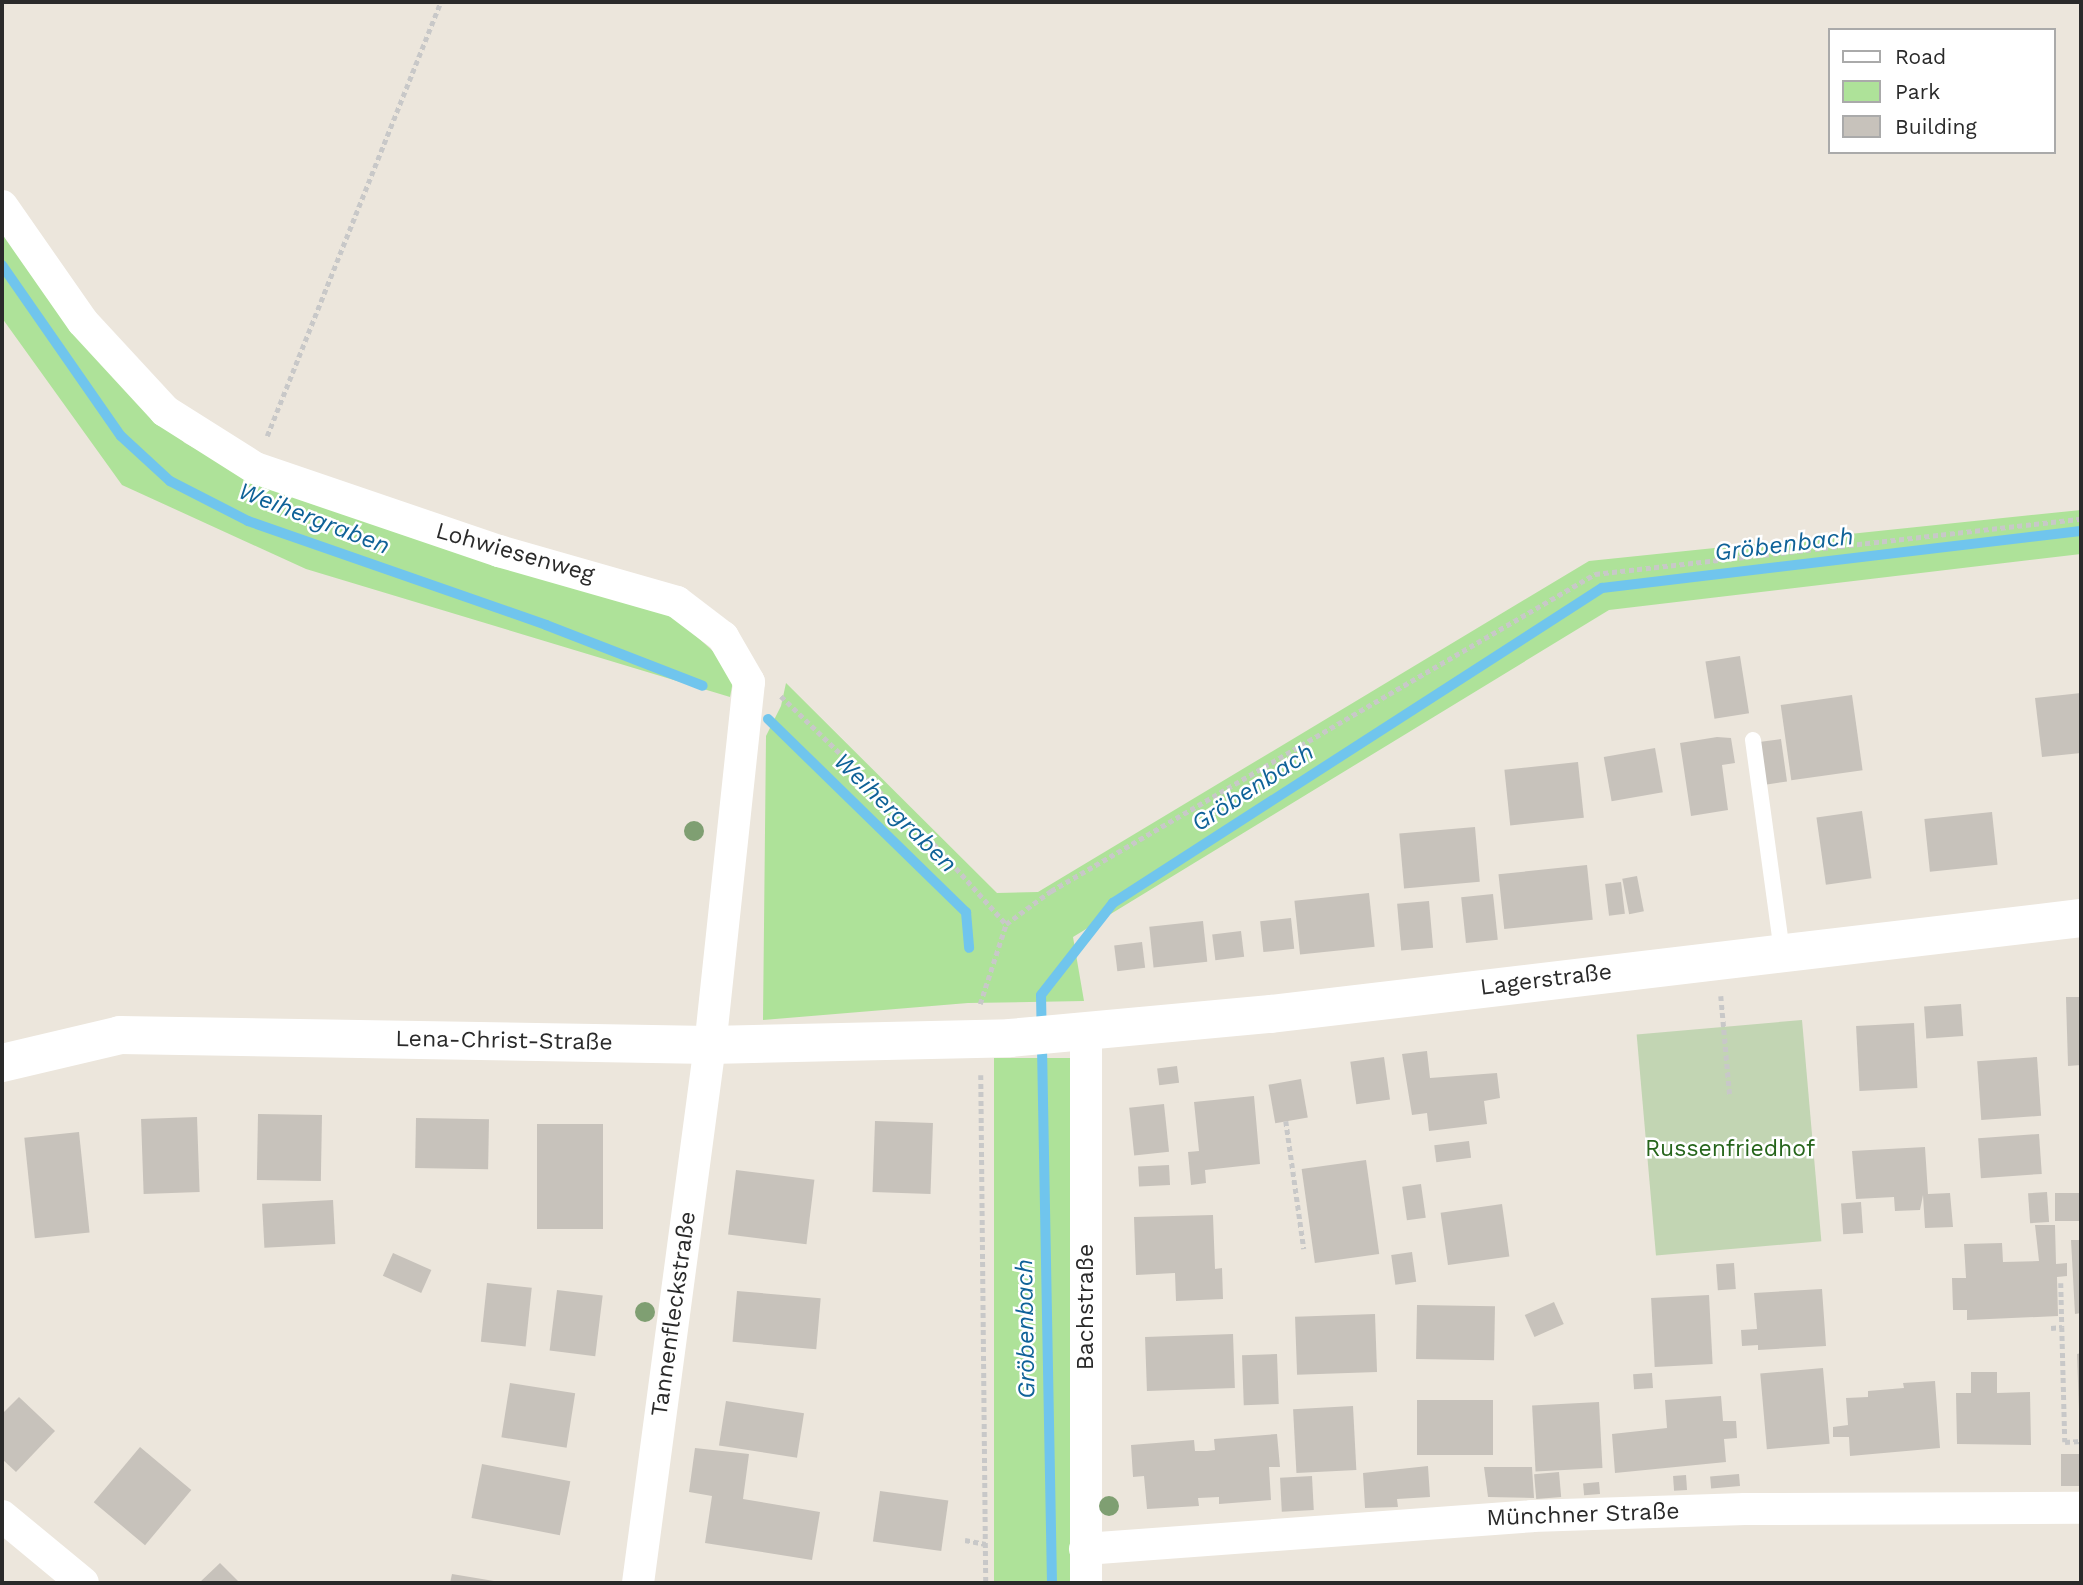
<!DOCTYPE html>
<html>
<head>
<meta charset="utf-8">
<style>
  body { margin:0 }
  #map { position:relative; width:2083px; height:1585px; overflow:hidden; background:#ece6dc; font-family:"Work Sans",sans-serif }
  div>[style] { position:absolute }
  .green>* { inset:0; background:#aee299; transform-origin:0 0 }
  .cemetery>* { inset:0; background:#c2d5b3; transform-origin:0 0 }
  .stream>* { height:10px; margin:-5px; padding:0 5px; transform-origin:5px; border-radius:5px; background:#70c5ed }
  .building>* { inset:0; background:#c7c2bb; transform-origin:0 0 }
  .path>* { height:4.5px; margin-top:-2.25px; transform-origin:0; background:repeating-linear-gradient(90deg,#c8c8c8 0 5px,transparent 0 8.5px) }
  .lane>* { height:16px; margin:-8px; padding:0 8px; transform-origin:8px; border-radius:8px; background:#fff }
  .street>* { height:32px; margin:-16px; padding:0 16px; transform-origin:16px; border-radius:16px; background:#fff }
  .secondary>* { height:38px; margin:-19px; padding:0 19px; transform-origin:19px; border-radius:19px; background:#fff }
  .trees>* { width:20px; height:20px; margin:-10px; border-radius:50%; background:#7f9f72 }
  span { translate:-50% -50%; white-space:nowrap; text-align:center; line-height:1.15; -webkit-text-stroke:5px #fff; paint-order:stroke }
  .street-label { font-size:23px; color:#2a2a2a }
  .park-label { font-size:23px; color:#26651b }
  .water-label { font-size:24px; color:#0f6298; font-style:italic }
  .frame { position:absolute; inset:0; border:4px solid #2a2a2a; pointer-events:none }
  .legend { position:absolute; left:1828px; top:28px; width:228px; height:126px; box-sizing:border-box; background:#fff; border:2px solid #aaa; margin:0; padding:9px 12px; list-style:none; font-size:21px; color:#2a2a2a }
  .legend li { display:flex; align-items:center; gap:14px; height:35px }
  .legend b { width:35px; border:2px solid #aaa }
</style>
</head>
<body>
<div id="map">
  <div class="green">
    <i style="clip-path:polygon(2px 225px,112px 375px,185px 443px,240px 473px,664px 607px,735px 671px,730px 697px,306px 569px,122px 485px,2px 318px)"></i>
    <i style="clip-path:polygon(2081px 510px,2081px 554px,1609px 610px,1073px 937px,1084px 1001px,968px 1003px,763px 1020px,766px 736px,781px 706px,786px 683px,997px 893px,1038px 892px,1589px 561px)"></i>
    <i style="left:1073px;top:1058px;width:525px;height:79px;rotate:90deg"></i>
  </div>
  <div class="cemetery">
    <i style="left:1802px;top:1020px;width:222px;height:166px;rotate:85deg"></i>
  </div>
  <div class="stream">
    <i style="left:2px;top:265px;width:208px;rotate:55.2deg"></i>
    <i style="left:121px;top:436px;width:67px;rotate:42.6deg"></i>
    <i style="left:170px;top:481px;width:88px;rotate:27.1deg"></i>
    <i style="left:248px;top:521px;width:316px;rotate:19.2deg"></i>
    <i style="left:546px;top:625px;width:168px;rotate:21.2deg"></i>
    <i style="left:768px;top:719px;width:277px;rotate:44.3deg"></i>
    <i style="left:966px;top:912px;width:36px;rotate:85deg"></i>
    <i style="left:1052px;top:1583px;width:588px;rotate:-91.07deg"></i>
    <i style="left:1041px;top:995px;width:117px;rotate:-52deg"></i>
    <i style="left:1113px;top:903px;width:582px;rotate:-32.79deg"></i>
    <i style="left:1602px;top:588px;width:482px;rotate:-6.8deg"></i>
  </div>
  <div class="building">
    <i style="left:1740px;top:656px;width:58px;height:35px;rotate:81deg"></i>
    <i style="clip-path:polygon(2081px 693px,2081px 753px,2042px 757px,2035px 698px)"></i>
    <i style="left:1852px;top:695px;width:76px;height:72px;rotate:82deg"></i>
    <i style="clip-path:polygon(1717px 737px,1731px 738px,1735px 763px,1722px 765px,1728px 810px,1691px 816px,1680px 743px)"></i>
    <i style="left:1781px;top:739px;width:43px;height:22px;rotate:82deg"></i>
    <i style="left:1655px;top:748px;width:45px;height:52px;rotate:80deg"></i>
    <i style="left:1578px;top:762px;width:56px;height:74px;rotate:84deg"></i>
    <i style="left:1862px;top:811px;width:68px;height:46px;rotate:82deg"></i>
    <i style="left:1992px;top:812px;width:53px;height:68px;rotate:84deg"></i>
    <i style="left:1475px;top:827px;width:55px;height:76px;rotate:85deg"></i>
    <i style="left:1587px;top:865px;width:55px;height:89px;rotate:84deg"></i>
    <i style="left:1637px;top:876px;width:36px;height:15px;rotate:79deg"></i>
    <i style="left:1621px;top:882px;width:32px;height:16px;rotate:83deg"></i>
    <i style="left:1369px;top:893px;width:54px;height:75px;rotate:84deg"></i>
    <i style="left:1493px;top:894px;width:46px;height:32px;rotate:84deg"></i>
    <i style="left:1429px;top:901px;width:47px;height:32px;rotate:85deg"></i>
    <i style="left:1291px;top:918px;width:31px;height:31px;rotate:84deg"></i>
    <i style="left:1203px;top:921px;width:41px;height:54px;rotate:84deg"></i>
    <i style="left:1241px;top:931px;width:26px;height:29px;rotate:83deg"></i>
    <i style="left:1142px;top:942px;width:26px;height:28px;rotate:83deg"></i>
    <i style="clip-path:polygon(2066px 997px,2081px 997px,2081px 1065px,2068px 1066px)"></i>
    <i style="left:1961px;top:1004px;width:32px;height:37px;rotate:86deg"></i>
    <i style="left:1914px;top:1023px;width:65px;height:58px;rotate:87deg"></i>
    <i style="clip-path:polygon(1427px 1051px,1430px 1078px,1497px 1073px,1500px 1098px,1484px 1101px,1487px 1124px,1429px 1131px,1427px 1113px,1412px 1115px,1402px 1054px)"></i>
    <i style="left:1384px;top:1057px;width:43px;height:34px;rotate:82deg"></i>
    <i style="left:2037px;top:1057px;width:59px;height:60px;rotate:86deg"></i>
    <i style="left:1177px;top:1066px;width:17px;height:20px;rotate:83deg"></i>
    <i style="left:1301px;top:1079px;width:39px;height:33px;rotate:80deg"></i>
    <i style="clip-path:polygon(1254px 1096px,1260px 1164px,1205px 1170px,1206px 1183px,1191px 1185px,1188px 1152px,1199px 1151px,1194px 1102px)"></i>
    <i style="left:1164px;top:1104px;width:48px;height:35px;rotate:84deg"></i>
    <i style="left:258px;top:1114px;width:64px;height:66px;rotate:1deg"></i>
    <i style="left:197px;top:1117px;width:75px;height:56px;rotate:88deg"></i>
    <i style="left:416px;top:1118px;width:73px;height:50px;rotate:1deg"></i>
    <i style="left:875px;top:1121px;width:58px;height:71px;rotate:2deg"></i>
    <i style="left:603px;top:1124px;width:105px;height:66px;rotate:90deg"></i>
    <i style="left:79px;top:1132px;width:101px;height:55px;rotate:84deg"></i>
    <i style="left:2039px;top:1134px;width:40px;height:61px;rotate:86deg"></i>
    <i style="left:1469px;top:1141px;width:17px;height:35px;rotate:83deg"></i>
    <i style="clip-path:polygon(1925px 1147px,1928px 1194px,1950px 1193px,1953px 1227px,1925px 1228px,1923px 1195px,1920px 1210px,1895px 1211px,1894px 1197px,1856px 1199px,1852px 1151px)"></i>
    <i style="left:1366px;top:1160px;width:95px;height:65px;rotate:82deg"></i>
    <i style="left:1169px;top:1165px;width:20px;height:31px;rotate:87deg"></i>
    <i style="left:736px;top:1170px;width:79px;height:65px;rotate:7deg"></i>
    <i style="left:1421px;top:1184px;width:34px;height:19px;rotate:82deg"></i>
    <i style="left:2047px;top:1192px;width:30px;height:19px;rotate:86deg"></i>
    <i style="left:2081px;top:1193px;width:28px;height:26px;rotate:90deg"></i>
    <i style="left:333px;top:1200px;width:44px;height:71px;rotate:87deg"></i>
    <i style="left:1861px;top:1202px;width:31px;height:20px;rotate:86deg"></i>
    <i style="left:1502px;top:1204px;width:53px;height:62px;rotate:82deg"></i>
    <i style="clip-path:polygon(1213px 1215px,1215px 1269px,1222px 1268px,1223px 1299px,1176px 1301px,1175px 1273px,1136px 1275px,1134px 1217px)"></i>
    <i style="clip-path:polygon(2035px 1225px,2055px 1225px,2056px 1264px,2067px 1263px,2067px 1276px,2057px 1277px,2058px 1316px,1967px 1320px,1967px 1310px,1953px 1310px,1952px 1278px,1966px 1278px,1964px 1244px,2002px 1243px,2003px 1262px,2039px 1261px)"></i>
    <i style="clip-path:polygon(2071px 1240px,2081px 1240px,2081px 1313px,2075px 1314px)"></i>
    <i style="left:1412px;top:1252px;width:30px;height:21px;rotate:82deg"></i>
    <i style="left:393px;top:1253px;width:42px;height:25px;rotate:24deg"></i>
    <i style="left:1734px;top:1263px;width:26px;height:18px;rotate:86deg"></i>
    <i style="left:487px;top:1283px;width:45px;height:59px;rotate:6deg"></i>
    <i style="clip-path:polygon(1822px 1289px,1826px 1346px,1758px 1350px,1758px 1345px,1742px 1346px,1741px 1330px,1757px 1329px,1754px 1293px)"></i>
    <i style="left:557px;top:1290px;width:46px;height:61px;rotate:7deg"></i>
    <i style="left:737px;top:1291px;width:84px;height:51px;rotate:5deg"></i>
    <i style="left:1709px;top:1295px;width:69px;height:58px;rotate:87deg"></i>
    <i style="left:1554px;top:1302px;width:24px;height:32px;rotate:66deg"></i>
    <i style="left:1417px;top:1305px;width:78px;height:54px;rotate:1deg"></i>
    <i style="left:1375px;top:1314px;width:58px;height:80px;rotate:88deg"></i>
    <i style="left:1233px;top:1334px;width:54px;height:88px;rotate:88deg"></i>
    <i style="clip-path:polygon(2081px 1353px,2081px 1410px,2079px 1410px,2077px 1354px)"></i>
    <i style="left:1277px;top:1354px;width:50px;height:35px;rotate:88deg"></i>
    <i style="left:1823px;top:1368px;width:76px;height:63px;rotate:85deg"></i>
    <i style="clip-path:polygon(1971px 1372px,1997px 1372px,1997px 1393px,2030px 1392px,2031px 1445px,1957px 1444px,1956px 1393px,1971px 1393px)"></i>
    <i style="left:1652px;top:1373px;width:15px;height:19px;rotate:86deg"></i>
    <i style="clip-path:polygon(1935px 1381px,1940px 1448px,1850px 1456px,1849px 1437px,1833px 1437px,1833px 1427px,1848px 1425px,1846px 1398px,1868px 1397px,1868px 1391px,1904px 1388px,1903px 1383px)"></i>
    <i style="left:510px;top:1383px;width:66px;height:55px;rotate:9deg"></i>
    <i style="clip-path:polygon(1721px 1396px,1723px 1421px,1736px 1421px,1737px 1438px,1724px 1439px,1726px 1462px,1615px 1473px,1612px 1434px,1667px 1428px,1665px 1400px)"></i>
    <i style="clip-path:polygon(19px 1397px,55px 1431px,16px 1472px,2px 1459px,2px 1414px)"></i>
    <i style="left:1417px;top:1400px;width:76px;height:55px"></i>
    <i style="left:726px;top:1401px;width:79px;height:45px;rotate:9deg"></i>
    <i style="left:1599px;top:1402px;width:66px;height:67px;rotate:87deg"></i>
    <i style="left:1353px;top:1406px;width:64px;height:60px;rotate:87deg"></i>
    <i style="clip-path:polygon(1277px 1434px,1280px 1467px,1269px 1467px,1271px 1500px,1219px 1504px,1219px 1497px,1198px 1498px,1199px 1506px,1147px 1509px,1144px 1476px,1133px 1477px,1131px 1445px,1194px 1440px,1195px 1451px,1207px 1451px,1215px 1450px,1214px 1439px)"></i>
    <i style="left:140px;top:1447px;width:67px;height:72px;rotate:40deg"></i>
    <i style="clip-path:polygon(695px 1448px,749px 1454px,743px 1499px,820px 1512px,812px 1560px,705px 1543px,712px 1496px,689px 1492px)"></i>
    <i style="left:2081px;top:1454px;width:32px;height:20px;rotate:90deg"></i>
    <i style="left:482px;top:1464px;width:90px;height:55px;rotate:11deg"></i>
    <i style="clip-path:polygon(1428px 1466px,1430px 1497px,1397px 1499px,1398px 1507px,1365px 1508px,1363px 1473px)"></i>
    <i style="clip-path:polygon(1484px 1467px,1532px 1467px,1534px 1498px,1488px 1497px)"></i>
    <i style="left:1559px;top:1472px;width:25px;height:25px;rotate:85deg"></i>
    <i style="left:1739px;top:1474px;width:12px;height:29px;rotate:85deg"></i>
    <i style="left:1686px;top:1475px;width:15px;height:13px;rotate:86deg"></i>
    <i style="left:1312px;top:1476px;width:34px;height:32px;rotate:87deg"></i>
    <i style="left:1599px;top:1482px;width:12px;height:16px;rotate:85deg"></i>
    <i style="left:880px;top:1491px;width:69px;height:51px;rotate:8deg"></i>
    <i style="clip-path:polygon(220px 1563px,240px 1583px,199px 1583px)"></i>
    <i style="clip-path:polygon(452px 1574px,500px 1582px,500px 1583px,450px 1583px)"></i>
  </div>
  <div class="path">
    <i style="left:267px;top:436px;width:468px;rotate:-68.2deg"></i>
    <i style="left:781px;top:696px;width:220px;rotate:44.1deg"></i>
    <i style="left:939px;top:849px;width:101px;rotate:48.2deg"></i>
    <i style="left:1721px;top:996px;width:100px;rotate:84.9deg"></i>
    <i style="left:980px;top:1004px;width:84px;rotate:-72deg"></i>
    <i style="left:1006px;top:924px;width:56px;rotate:-36.3deg"></i>
    <i style="left:1051px;top:891px;width:630px;rotate:-30.23deg"></i>
    <i style="left:1595px;top:574px;width:489px;rotate:-6.5deg"></i>
    <i style="left:981px;top:1075px;width:508px;rotate:89.44deg"></i>
    <i style="left:1286px;top:1121px;width:129px;rotate:82deg"></i>
    <i style="left:2061px;top:1283px;width:44px;rotate:88.7deg"></i>
    <i style="left:2051px;top:1328px;width:11px;rotate:-5deg"></i>
    <i style="left:2062px;top:1327px;width:115px;rotate:88.5deg"></i>
    <i style="left:2065px;top:1442px;width:16px;rotate:-4deg"></i>
    <i style="left:965px;top:1540px;width:21px;rotate:11deg"></i>
  </div>
  <div class="lane">
    <i style="left:1753px;top:740px;width:214px;rotate:82.2deg"></i>
  </div>
  <div class="street">
    <i style="left:2px;top:206px;width:141px;rotate:55.1deg"></i>
    <i style="left:83px;top:322px;width:121px;rotate:47.3deg"></i>
    <i style="left:165px;top:411px;width:107px;rotate:32.3deg"></i>
    <i style="left:255px;top:468px;width:258px;rotate:18.8deg"></i>
    <i style="left:499px;top:551px;width:185px;rotate:16deg"></i>
    <i style="left:677px;top:602px;width:58px;rotate:37.3deg"></i>
    <i style="left:723px;top:637px;width:52px;rotate:60deg"></i>
    <i style="left:749px;top:682px;width:365px;rotate:96.1deg"></i>
    <i style="left:710px;top:1045px;width:543px;rotate:97.62deg"></i>
    <i style="left:2px;top:1516px;width:105px;rotate:39.6deg"></i>
    <i style="left:1085px;top:1549px;width:448px;rotate:-4.2deg"></i>
    <i style="left:1532px;top:1516px;width:213px;rotate:-1.9deg"></i>
    <i style="left:1745px;top:1509px;width:336px;rotate:-0.2deg"></i>
    <i style="left:1086px;top:1583px;width:553px;rotate:-90deg"></i>
  </div>
  <div class="secondary">
    <i style="left:2px;top:1063px;width:121px;rotate:-13.3deg"></i>
    <i style="left:120px;top:1035px;width:590px;rotate:0.97deg"></i>
    <i style="left:710px;top:1045px;width:300px;rotate:-1.3deg"></i>
    <i style="left:1010px;top:1038px;width:262px;rotate:-5.3deg"></i>
    <i style="left:1271px;top:1014px;width:816px;rotate:-6.76deg"></i>
  </div>
  <div class="trees">
    <i style="left:694px;top:831px"></i>
    <i style="left:645px;top:1312px"></i>
    <i style="left:1109px;top:1506px"></i>
  </div>
  <div class="street-label">
    <span style="left:515px;top:553px;rotate:16deg">Lohwiesenweg</span>
    <span style="left:1546px;top:980px;rotate:-7deg">Lagerstraße</span>
    <span style="left:504px;top:1041px;rotate:1deg">Lena-Christ-Straße</span>
    <span style="left:1086px;top:1307px;rotate:-90deg">Bachstraße</span>
    <span style="left:674px;top:1314px;rotate:-82deg">Tannenfleckstraße</span>
    <span style="left:1583px;top:1515px;rotate:-2deg">Münchner Straße</span>
  </div>
  <div class="park-label">
    <span style="left:1730px;top:1149px">Russenfriedhof</span>
  </div>
  <div class="water-label">
    <span style="left:314px;top:519px;rotate:21deg">Weihergraben</span>
    <span style="left:1784px;top:545px;rotate:-7deg">Gröbenbach</span>
    <span style="left:1253px;top:788px;rotate:-33deg">Gröbenbach</span>
    <span style="left:895px;top:813px;rotate:44deg">Weihergraben</span>
    <span style="left:1026px;top:1329px;rotate:-91deg">Gröbenbach</span>
  </div>
  <div class="frame"></div>
  <ul class="legend">
  <li><b style="height:9px;background:#fff"></b>Road</li>
  <li><b style="height:19px;background:#aee299"></b>Park</li>
  <li><b style="height:19px;background:#c7c2bb"></b>Building</li>
  </ul>
</div>
</body>
</html>
